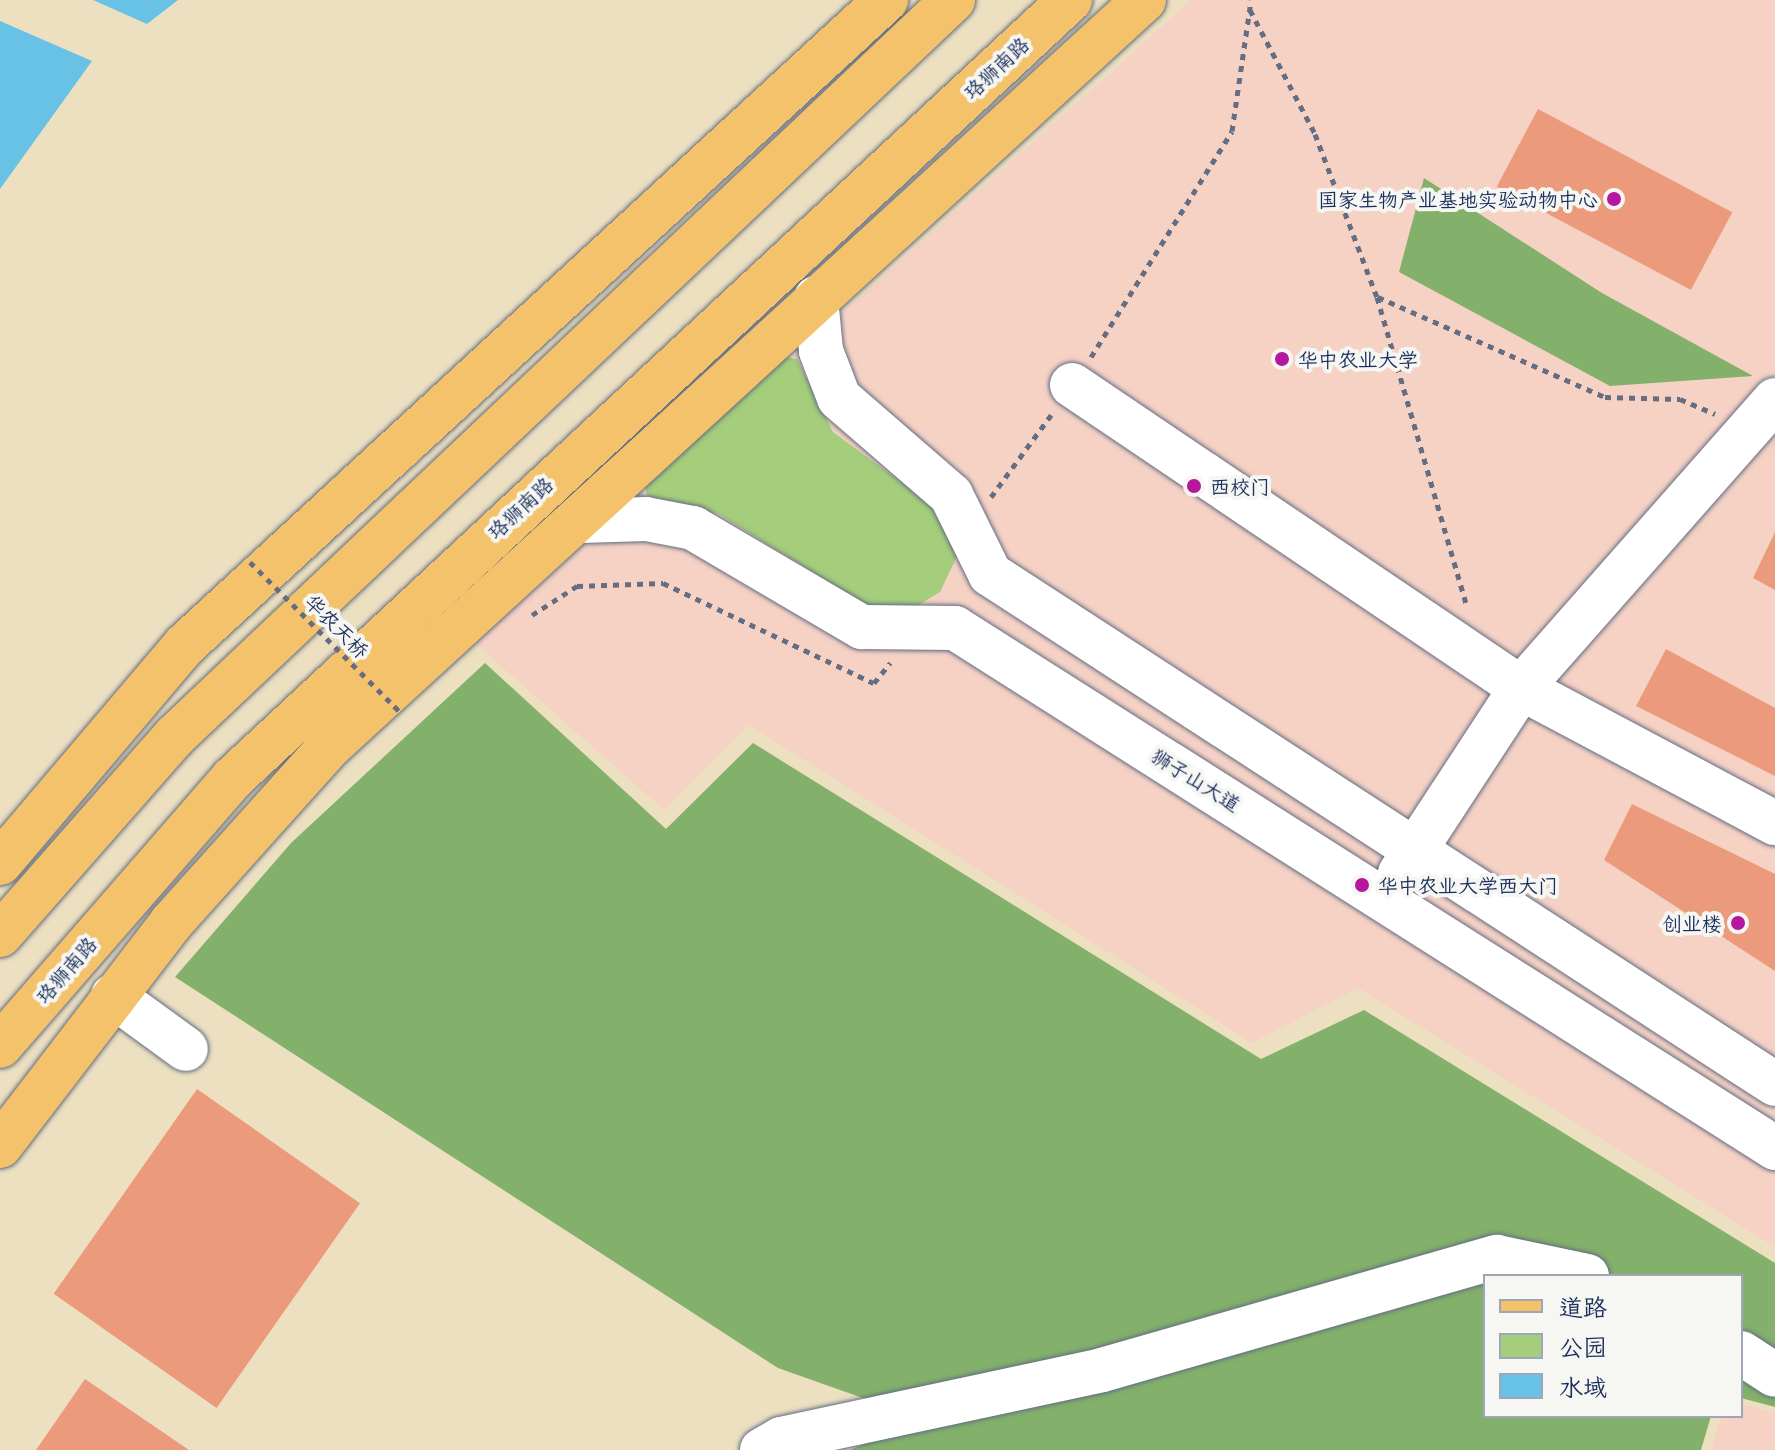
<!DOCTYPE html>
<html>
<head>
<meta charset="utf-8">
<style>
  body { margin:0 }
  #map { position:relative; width:1775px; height:1450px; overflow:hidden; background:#ece0c1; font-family:"Playpen Sans","LXGW WenKai TC",sans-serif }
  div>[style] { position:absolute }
  .built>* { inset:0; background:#f6d2c5 }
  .green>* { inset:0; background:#a4ce7b }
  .forest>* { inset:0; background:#83b16b }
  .water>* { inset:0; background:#67c2e5 }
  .building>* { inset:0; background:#eb9b7c; transform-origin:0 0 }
  .path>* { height:5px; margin-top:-2.5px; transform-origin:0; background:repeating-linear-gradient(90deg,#646d81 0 6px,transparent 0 12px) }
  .roads { filter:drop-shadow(0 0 2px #646d81) drop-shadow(0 0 2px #646d81) }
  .minor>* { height:44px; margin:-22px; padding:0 22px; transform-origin:22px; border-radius:22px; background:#fff }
  .major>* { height:44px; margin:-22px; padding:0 22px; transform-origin:22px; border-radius:22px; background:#f3c26a }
  .highway>* { height:44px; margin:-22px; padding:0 22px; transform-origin:22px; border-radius:22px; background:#f3c26a }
  .path-bridge>* { height:5px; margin-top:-2.5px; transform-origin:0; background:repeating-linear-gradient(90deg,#646d81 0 6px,transparent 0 12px) }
  .dots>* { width:22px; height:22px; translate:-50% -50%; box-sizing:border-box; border:4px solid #f6f6f2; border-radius:50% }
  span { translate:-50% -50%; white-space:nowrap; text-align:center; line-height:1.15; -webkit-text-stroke:8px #f6f6f2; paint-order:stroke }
  .street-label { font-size:20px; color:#1b2f5e }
  .poi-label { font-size:20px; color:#1b2f5e }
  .right { translate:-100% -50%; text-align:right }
  .left { translate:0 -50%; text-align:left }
  .legend { position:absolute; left:1483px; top:1274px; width:260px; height:144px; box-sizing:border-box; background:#f6f6f2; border:2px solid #9ea6b7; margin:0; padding:10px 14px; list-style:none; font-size:24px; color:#1b2f5e }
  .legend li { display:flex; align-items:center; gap:16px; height:40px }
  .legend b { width:40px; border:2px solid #9ea6b7 }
</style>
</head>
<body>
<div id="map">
  <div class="built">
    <i style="clip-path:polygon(1191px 0,1775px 0,1775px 1247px,1358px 988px,1252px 1043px,749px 725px,664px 810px,475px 643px)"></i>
    <i style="clip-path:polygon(1741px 1404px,1775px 1412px,1775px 1450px,1711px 1450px,1721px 1416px,1741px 1416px)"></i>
  </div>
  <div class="green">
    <i style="clip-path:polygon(772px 355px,797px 359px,833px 432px,943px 513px,959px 552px,940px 592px,907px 612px,873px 609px,717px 513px,673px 510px,647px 496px,643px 473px)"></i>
  </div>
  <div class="forest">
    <i style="clip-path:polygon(1424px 178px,1602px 293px,1753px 376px,1610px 386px,1399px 272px)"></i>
    <i style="clip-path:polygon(485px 663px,666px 829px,753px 743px,1261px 1059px,1364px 1010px,1775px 1263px,1775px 1407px,1741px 1398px,1741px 1276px,1485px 1276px,1485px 1416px,1711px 1416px,1701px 1450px,850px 1450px,922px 1419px,778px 1368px,175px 977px,291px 843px)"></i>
  </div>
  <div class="water">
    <i style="clip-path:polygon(93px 0,178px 0,147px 24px)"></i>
    <i style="clip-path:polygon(0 21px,92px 61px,0 189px)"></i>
  </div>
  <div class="building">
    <i style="left:1538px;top:109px;width:220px;height:88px;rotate:28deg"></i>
    <i style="clip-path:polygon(1775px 532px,1775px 590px,1753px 578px)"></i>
    <i style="clip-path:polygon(1666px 649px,1775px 708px,1775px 776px,1636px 706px)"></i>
    <i style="clip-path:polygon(1632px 804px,1775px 874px,1775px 971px,1604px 860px)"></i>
    <i style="left:197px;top:1089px;width:199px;height:250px;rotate:35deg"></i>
    <i style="clip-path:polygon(85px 1379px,189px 1450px,36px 1450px)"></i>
  </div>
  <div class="path">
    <i style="left:1250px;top:10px;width:140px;rotate:62.3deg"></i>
    <i style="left:1315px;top:134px;width:174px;rotate:69.2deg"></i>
    <i style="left:1377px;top:297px;width:320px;rotate:73.8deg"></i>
    <i style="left:1378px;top:297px;width:248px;rotate:23.8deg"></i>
    <i style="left:1605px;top:397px;width:75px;rotate:1.5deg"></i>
    <i style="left:1680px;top:399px;width:38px;rotate:23deg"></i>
    <i style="left:1091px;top:357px;width:266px;rotate:-58deg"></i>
    <i style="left:1232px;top:131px;width:132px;rotate:-81.7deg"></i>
    <i style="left:991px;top:497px;width:102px;rotate:-53.8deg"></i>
    <i style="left:532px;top:615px;width:54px;rotate:-32.8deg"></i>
    <i style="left:577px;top:586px;width:86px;rotate:-2deg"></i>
    <i style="left:663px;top:583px;width:233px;rotate:25.4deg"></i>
    <i style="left:874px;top:683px;width:26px;rotate:-51deg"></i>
  </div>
  <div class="roads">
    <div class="minor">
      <i style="left:816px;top:298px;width:53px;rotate:84.6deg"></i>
      <i style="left:821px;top:351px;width:50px;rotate:69deg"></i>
      <i style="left:839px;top:398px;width:148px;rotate:40.9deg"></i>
      <i style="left:951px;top:495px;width:88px;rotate:63.7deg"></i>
      <i style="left:990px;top:574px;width:936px;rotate:33.01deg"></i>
      <i style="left:1072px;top:385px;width:542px;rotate:34.01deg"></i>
      <i style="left:1521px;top:688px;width:288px;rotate:28deg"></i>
      <i style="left:581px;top:521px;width:65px;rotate:-1.8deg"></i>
      <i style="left:646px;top:519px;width:48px;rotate:10.8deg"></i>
      <i style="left:693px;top:528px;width:196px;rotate:30.4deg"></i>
      <i style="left:862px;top:627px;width:93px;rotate:0.6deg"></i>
      <i style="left:955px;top:628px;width:971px;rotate:32.38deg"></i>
      <i style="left:1400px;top:873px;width:221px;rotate:-56.8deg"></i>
      <i style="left:1521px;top:688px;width:384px;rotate:-48.6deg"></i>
      <i style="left:113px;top:996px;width:90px;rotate:36deg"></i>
      <i style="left:1741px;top:1353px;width:40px;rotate:32.9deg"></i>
      <i style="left:762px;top:1450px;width:22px;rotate:-30deg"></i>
      <i style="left:781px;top:1439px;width:328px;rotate:-12.1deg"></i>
      <i style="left:1102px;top:1370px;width:411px;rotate:-16deg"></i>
      <i style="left:1497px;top:1257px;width:92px;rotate:11.9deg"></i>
    </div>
    <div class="major">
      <i style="left:0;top:863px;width:286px;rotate:-49.7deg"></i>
      <i style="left:185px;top:645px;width:953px;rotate:-42.62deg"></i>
      <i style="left:0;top:1146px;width:281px;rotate:-52.5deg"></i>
      <i style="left:171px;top:923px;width:238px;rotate:-48.1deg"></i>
      <i style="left:330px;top:746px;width:1104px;rotate:-42.5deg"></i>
    </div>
    <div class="highway">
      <i style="left:0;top:935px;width:265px;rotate:-48.7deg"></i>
      <i style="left:175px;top:736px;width:1071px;rotate:-43.41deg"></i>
      <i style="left:0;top:1046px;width:355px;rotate:-49deg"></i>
      <i style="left:233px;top:778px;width:1143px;rotate:-42.91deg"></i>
    </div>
  </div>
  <div class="path-bridge">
    <i style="left:250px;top:562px;width:214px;rotate:45deg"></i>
  </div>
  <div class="dots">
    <i style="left:1614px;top:199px;background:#b5179e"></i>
    <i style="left:1282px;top:359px;background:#b5179e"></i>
    <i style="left:1194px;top:486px;background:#b5179e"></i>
    <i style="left:1362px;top:885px;background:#b5179e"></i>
    <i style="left:1738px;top:923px;background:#b5179e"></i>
  </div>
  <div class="street-label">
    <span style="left:996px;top:68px;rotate:-43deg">珞狮南路</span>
    <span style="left:520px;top:508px;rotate:-43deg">珞狮南路</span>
    <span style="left:337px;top:626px;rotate:45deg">华农天桥</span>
    <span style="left:1196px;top:780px;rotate:32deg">狮子山大道</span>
    <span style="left:66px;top:970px;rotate:-49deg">珞狮南路</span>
  </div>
  <div class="poi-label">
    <span class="right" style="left:1598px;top:199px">国家生物产业基地实验动物中心</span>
    <span class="left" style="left:1298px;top:359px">华中农业大学</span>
    <span class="left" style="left:1210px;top:486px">西校门</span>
    <span class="left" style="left:1378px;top:885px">华中农业大学西大门</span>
    <span class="right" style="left:1722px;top:923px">创业楼</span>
  </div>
  <ul class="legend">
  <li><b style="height:10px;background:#f3c26a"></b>道路</li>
  <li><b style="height:22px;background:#a4ce7b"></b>公园</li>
  <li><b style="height:22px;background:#67c2e5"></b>水域</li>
  </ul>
</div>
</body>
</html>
